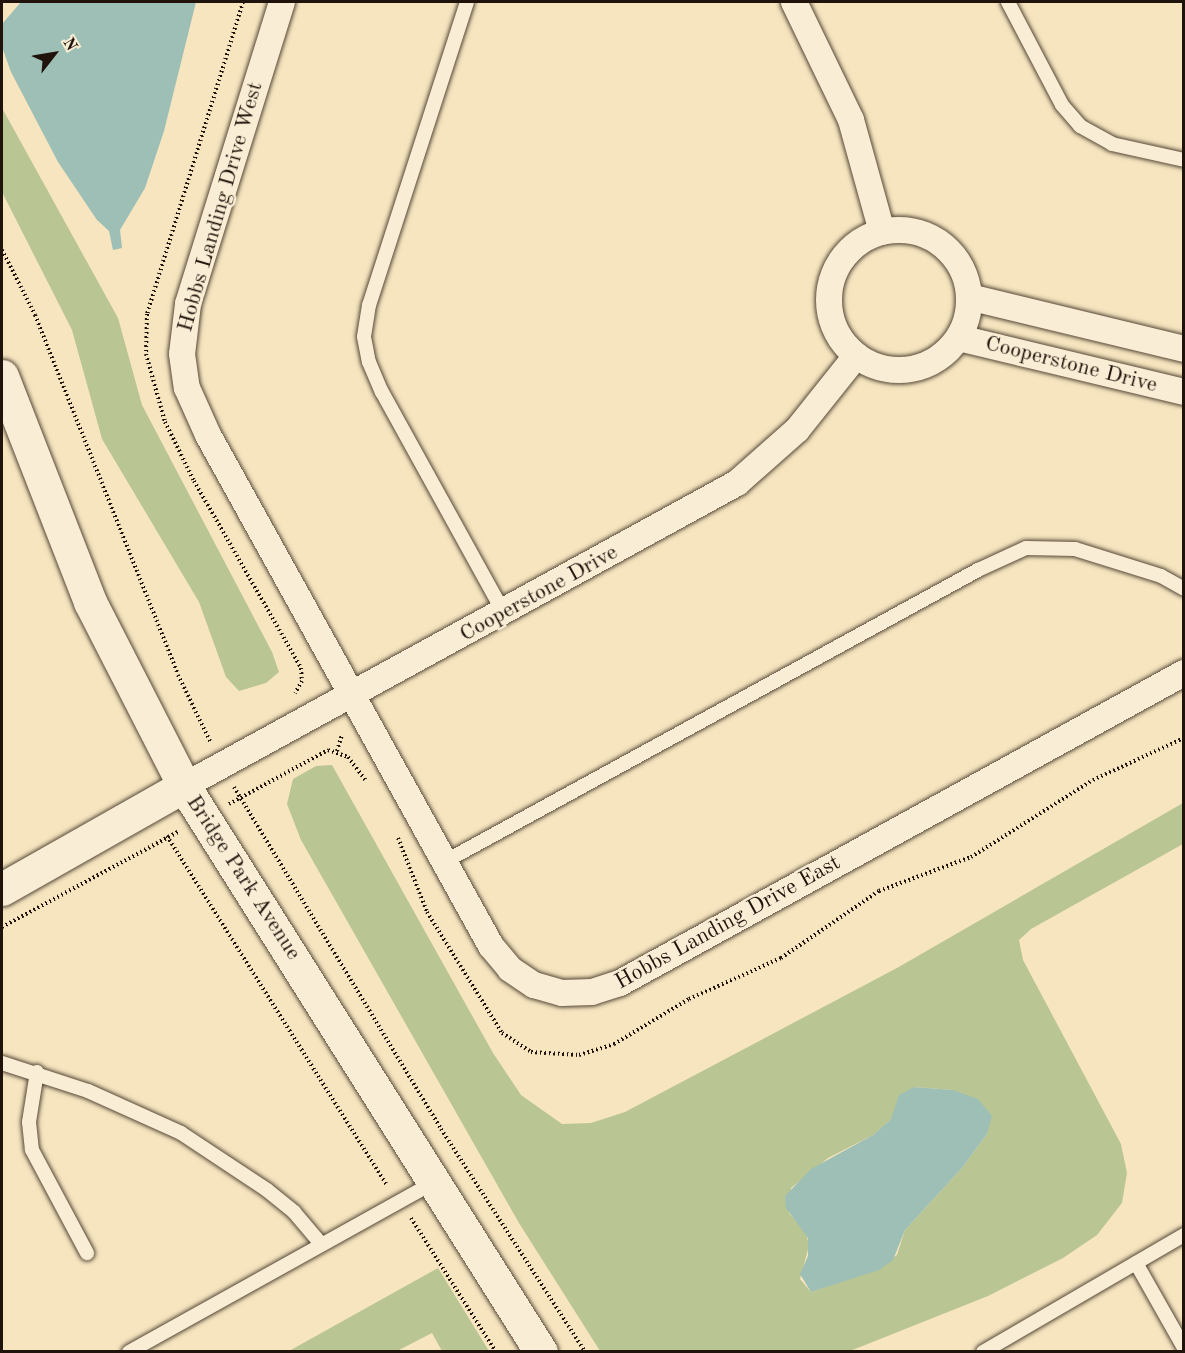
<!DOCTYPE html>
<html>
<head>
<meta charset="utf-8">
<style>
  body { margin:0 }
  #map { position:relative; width:1185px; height:1353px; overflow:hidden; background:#f6e5bf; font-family:"Old Standard TT",serif }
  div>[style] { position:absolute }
  .green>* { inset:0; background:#bac594 }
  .water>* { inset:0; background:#9dbfb5 }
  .path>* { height:4px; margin-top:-2px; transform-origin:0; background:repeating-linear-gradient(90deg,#20130b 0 1.5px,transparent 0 4.5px) }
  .roads { filter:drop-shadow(0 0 2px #564838) drop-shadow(0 0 2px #564838) }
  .lane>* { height:14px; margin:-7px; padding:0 7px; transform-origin:7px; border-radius:7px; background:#f9eed5 }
  .street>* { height:26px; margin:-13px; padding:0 13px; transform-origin:13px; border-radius:13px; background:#f9eed5 }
  .street>.ring { margin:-13px; padding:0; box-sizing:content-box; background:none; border:26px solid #f9eed5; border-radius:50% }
  .secondary>* { height:33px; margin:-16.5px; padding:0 16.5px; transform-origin:16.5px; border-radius:16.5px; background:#f9eed5 }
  span { translate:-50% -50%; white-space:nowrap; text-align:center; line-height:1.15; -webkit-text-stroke:5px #f9eed5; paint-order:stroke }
  .street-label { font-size:22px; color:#20130b }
  .frame { position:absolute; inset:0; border:3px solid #20130b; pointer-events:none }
  .north { position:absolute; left:24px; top:24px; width:60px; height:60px; -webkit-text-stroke:4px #f9eed5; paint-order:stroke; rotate:59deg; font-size:16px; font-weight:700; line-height:24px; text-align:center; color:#20130b }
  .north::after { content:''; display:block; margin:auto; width:21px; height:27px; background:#20130b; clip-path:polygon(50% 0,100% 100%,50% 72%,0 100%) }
</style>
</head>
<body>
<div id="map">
  <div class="green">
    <i style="clip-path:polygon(2px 108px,118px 318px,142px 405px,272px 652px,279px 672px,266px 683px,239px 691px,226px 677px,199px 602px,102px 439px,72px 330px,2px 192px)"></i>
    <i style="clip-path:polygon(evenodd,332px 765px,493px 1053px,521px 1095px,562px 1124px,591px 1123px,625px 1112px,897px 968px,1183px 803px,1183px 844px,1031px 929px,1019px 940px,1023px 960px,1121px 1144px,1127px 1173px,1122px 1203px,1097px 1235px,1063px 1258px,988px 1296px,850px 1351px,600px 1351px,519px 1223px,301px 840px,287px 804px,293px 779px,316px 766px,332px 765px,914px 1087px,953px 1090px,987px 1134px,962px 1168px,905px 1230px,897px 1255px,874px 1270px,811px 1292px,800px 1279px,809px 1246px,806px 1232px,789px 1213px,791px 1188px,828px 1158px,873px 1135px,891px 1119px,914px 1087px)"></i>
    <i style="clip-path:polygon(438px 1268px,489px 1351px,442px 1351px,432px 1333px,397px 1351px,289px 1351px)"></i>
  </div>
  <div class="water">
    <i style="clip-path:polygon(21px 2px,196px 2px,164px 131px,145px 188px,120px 230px,122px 248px,113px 250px,109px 231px,97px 220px,58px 162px,11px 72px,2px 47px,2px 24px)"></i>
    <i style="clip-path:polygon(914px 1087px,953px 1090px,978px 1099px,992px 1116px,987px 1134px,962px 1168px,905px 1230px,893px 1260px,879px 1270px,811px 1292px,800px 1274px,808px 1256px,808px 1238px,786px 1208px,785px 1196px,811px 1169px,873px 1135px,891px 1119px,899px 1095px)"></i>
  </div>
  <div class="path">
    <i style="left:243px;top:2px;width:326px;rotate:107.1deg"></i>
    <i style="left:147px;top:314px;width:40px;rotate:91.4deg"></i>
    <i style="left:146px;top:354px;width:71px;rotate:74.4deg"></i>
    <i style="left:165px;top:422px;width:66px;rotate:63.8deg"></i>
    <i style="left:194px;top:481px;width:215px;rotate:60.2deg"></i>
    <i style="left:301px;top:668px;width:13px;rotate:86deg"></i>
    <i style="left:302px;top:681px;width:14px;rotate:120deg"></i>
    <i style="left:2px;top:250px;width:73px;rotate:63.1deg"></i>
    <i style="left:35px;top:315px;width:387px;rotate:68.3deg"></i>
    <i style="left:178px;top:675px;width:76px;rotate:64.1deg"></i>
    <i style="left:337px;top:751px;width:17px;rotate:-73deg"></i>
    <i style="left:234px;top:787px;width:400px;rotate:58.8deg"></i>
    <i style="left:441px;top:1129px;width:265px;rotate:57.1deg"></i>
    <i style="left:229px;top:804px;width:113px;rotate:-28.6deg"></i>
    <i style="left:328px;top:750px;width:21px;rotate:19deg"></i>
    <i style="left:348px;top:757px;width:31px;rotate:53deg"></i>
    <i style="left:167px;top:836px;width:413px;rotate:57.8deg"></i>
    <i style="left:398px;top:838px;width:79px;rotate:68.6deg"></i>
    <i style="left:427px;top:912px;width:142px;rotate:58.2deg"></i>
    <i style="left:502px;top:1033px;width:35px;rotate:33deg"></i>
    <i style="left:531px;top:1052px;width:48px;rotate:3.6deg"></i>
    <i style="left:579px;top:1055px;width:37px;rotate:-17deg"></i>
    <i style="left:614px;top:1044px;width:87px;rotate:-31deg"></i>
    <i style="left:689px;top:999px;width:101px;rotate:-24deg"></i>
    <i style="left:781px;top:958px;width:119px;rotate:-34.4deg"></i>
    <i style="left:879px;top:891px;width:98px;rotate:-20.3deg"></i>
    <i style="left:971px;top:857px;width:144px;rotate:-32.3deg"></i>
    <i style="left:1093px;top:780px;width:100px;rotate:-24.8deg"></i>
    <i style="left:2px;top:927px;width:200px;rotate:-28.4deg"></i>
    <i style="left:411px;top:1218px;width:159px;rotate:57.6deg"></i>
  </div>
  <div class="roads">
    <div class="lane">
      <i style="left:467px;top:2px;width:318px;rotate:107.9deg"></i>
      <i style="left:369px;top:305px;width:32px;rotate:99deg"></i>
      <i style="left:364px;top:337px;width:25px;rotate:79deg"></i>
      <i style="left:369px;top:362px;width:33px;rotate:67deg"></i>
      <i style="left:382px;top:392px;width:252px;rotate:61.1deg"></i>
      <i style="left:1008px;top:2px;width:116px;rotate:62.3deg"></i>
      <i style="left:1062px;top:105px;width:28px;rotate:49deg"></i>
      <i style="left:1080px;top:126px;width:37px;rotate:29deg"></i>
      <i style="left:1112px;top:144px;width:74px;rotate:12.5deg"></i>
      <i style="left:444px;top:862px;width:609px;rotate:-28.67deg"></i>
      <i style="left:978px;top:570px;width:53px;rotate:-24.6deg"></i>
      <i style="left:1026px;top:548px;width:49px;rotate:1.2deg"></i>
      <i style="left:1075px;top:549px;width:90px;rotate:17.4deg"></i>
      <i style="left:1161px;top:576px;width:26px;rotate:29deg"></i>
      <i style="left:2px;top:1063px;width:90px;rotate:18deg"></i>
      <i style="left:88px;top:1091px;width:102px;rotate:24.3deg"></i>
      <i style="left:181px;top:1133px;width:103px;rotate:33.5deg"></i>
      <i style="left:267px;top:1190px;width:35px;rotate:39deg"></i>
      <i style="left:294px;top:1212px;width:42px;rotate:49.8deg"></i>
      <i style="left:37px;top:1072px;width:51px;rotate:99.1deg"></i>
      <i style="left:29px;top:1122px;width:28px;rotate:84deg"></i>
      <i style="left:32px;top:1150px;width:117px;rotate:61.9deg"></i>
      <i style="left:1136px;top:1263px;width:98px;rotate:60.5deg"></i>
      <i style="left:129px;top:1352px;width:349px;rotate:-29.1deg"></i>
      <i style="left:983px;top:1352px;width:233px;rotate:-30.2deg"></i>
    </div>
    <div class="street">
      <i style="left:282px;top:2px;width:316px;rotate:107.3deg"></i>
      <i style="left:188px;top:304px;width:50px;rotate:96.8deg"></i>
      <i style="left:182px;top:354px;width:34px;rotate:82deg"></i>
      <i style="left:187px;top:388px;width:51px;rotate:65.9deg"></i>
      <i style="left:208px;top:435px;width:584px;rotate:61.02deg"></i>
      <i style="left:491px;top:946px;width:30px;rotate:50deg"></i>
      <i style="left:510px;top:969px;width:29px;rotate:34deg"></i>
      <i style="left:534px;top:985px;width:29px;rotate:16deg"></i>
      <i style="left:562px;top:993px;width:30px;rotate:-2deg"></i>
      <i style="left:592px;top:992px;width:29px;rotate:-18deg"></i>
      <i style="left:620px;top:983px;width:644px;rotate:-28.8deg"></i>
      <i style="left:794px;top:2px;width:131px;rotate:64.2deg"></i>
      <i style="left:851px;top:120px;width:116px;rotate:74.5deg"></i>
      <i class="ring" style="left:829px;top:230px;width:114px;height:114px"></i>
      <i style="left:969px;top:297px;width:221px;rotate:13.6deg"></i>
      <i style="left:959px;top:338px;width:231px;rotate:13.5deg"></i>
      <i style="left:184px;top:786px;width:631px;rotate:-28.72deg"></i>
      <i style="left:737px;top:483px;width:80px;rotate:-41.5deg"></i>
      <i style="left:797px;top:430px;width:95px;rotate:-51.4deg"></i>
    </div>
    <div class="secondary">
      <i style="left:2px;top:376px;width:243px;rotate:68.7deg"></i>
      <i style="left:90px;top:602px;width:207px;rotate:62.9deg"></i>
      <i style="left:184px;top:786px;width:669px;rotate:57.76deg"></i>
      <i style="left:2px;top:889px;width:209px;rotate:-29.5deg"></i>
    </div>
  </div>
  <div class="street-label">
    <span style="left:221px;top:207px;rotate:-74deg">Hobbs Landing Drive West</span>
    <span style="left:1071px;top:365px;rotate:14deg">Cooperstone Drive</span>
    <span style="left:539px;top:594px;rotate:-29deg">Cooperstone Drive</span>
    <span style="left:243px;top:878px;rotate:57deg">Bridge Park Avenue</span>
    <span style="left:728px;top:923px;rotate:-29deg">Hobbs Landing Drive East</span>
  </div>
  <div class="frame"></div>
  <div class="north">N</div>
</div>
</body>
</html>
